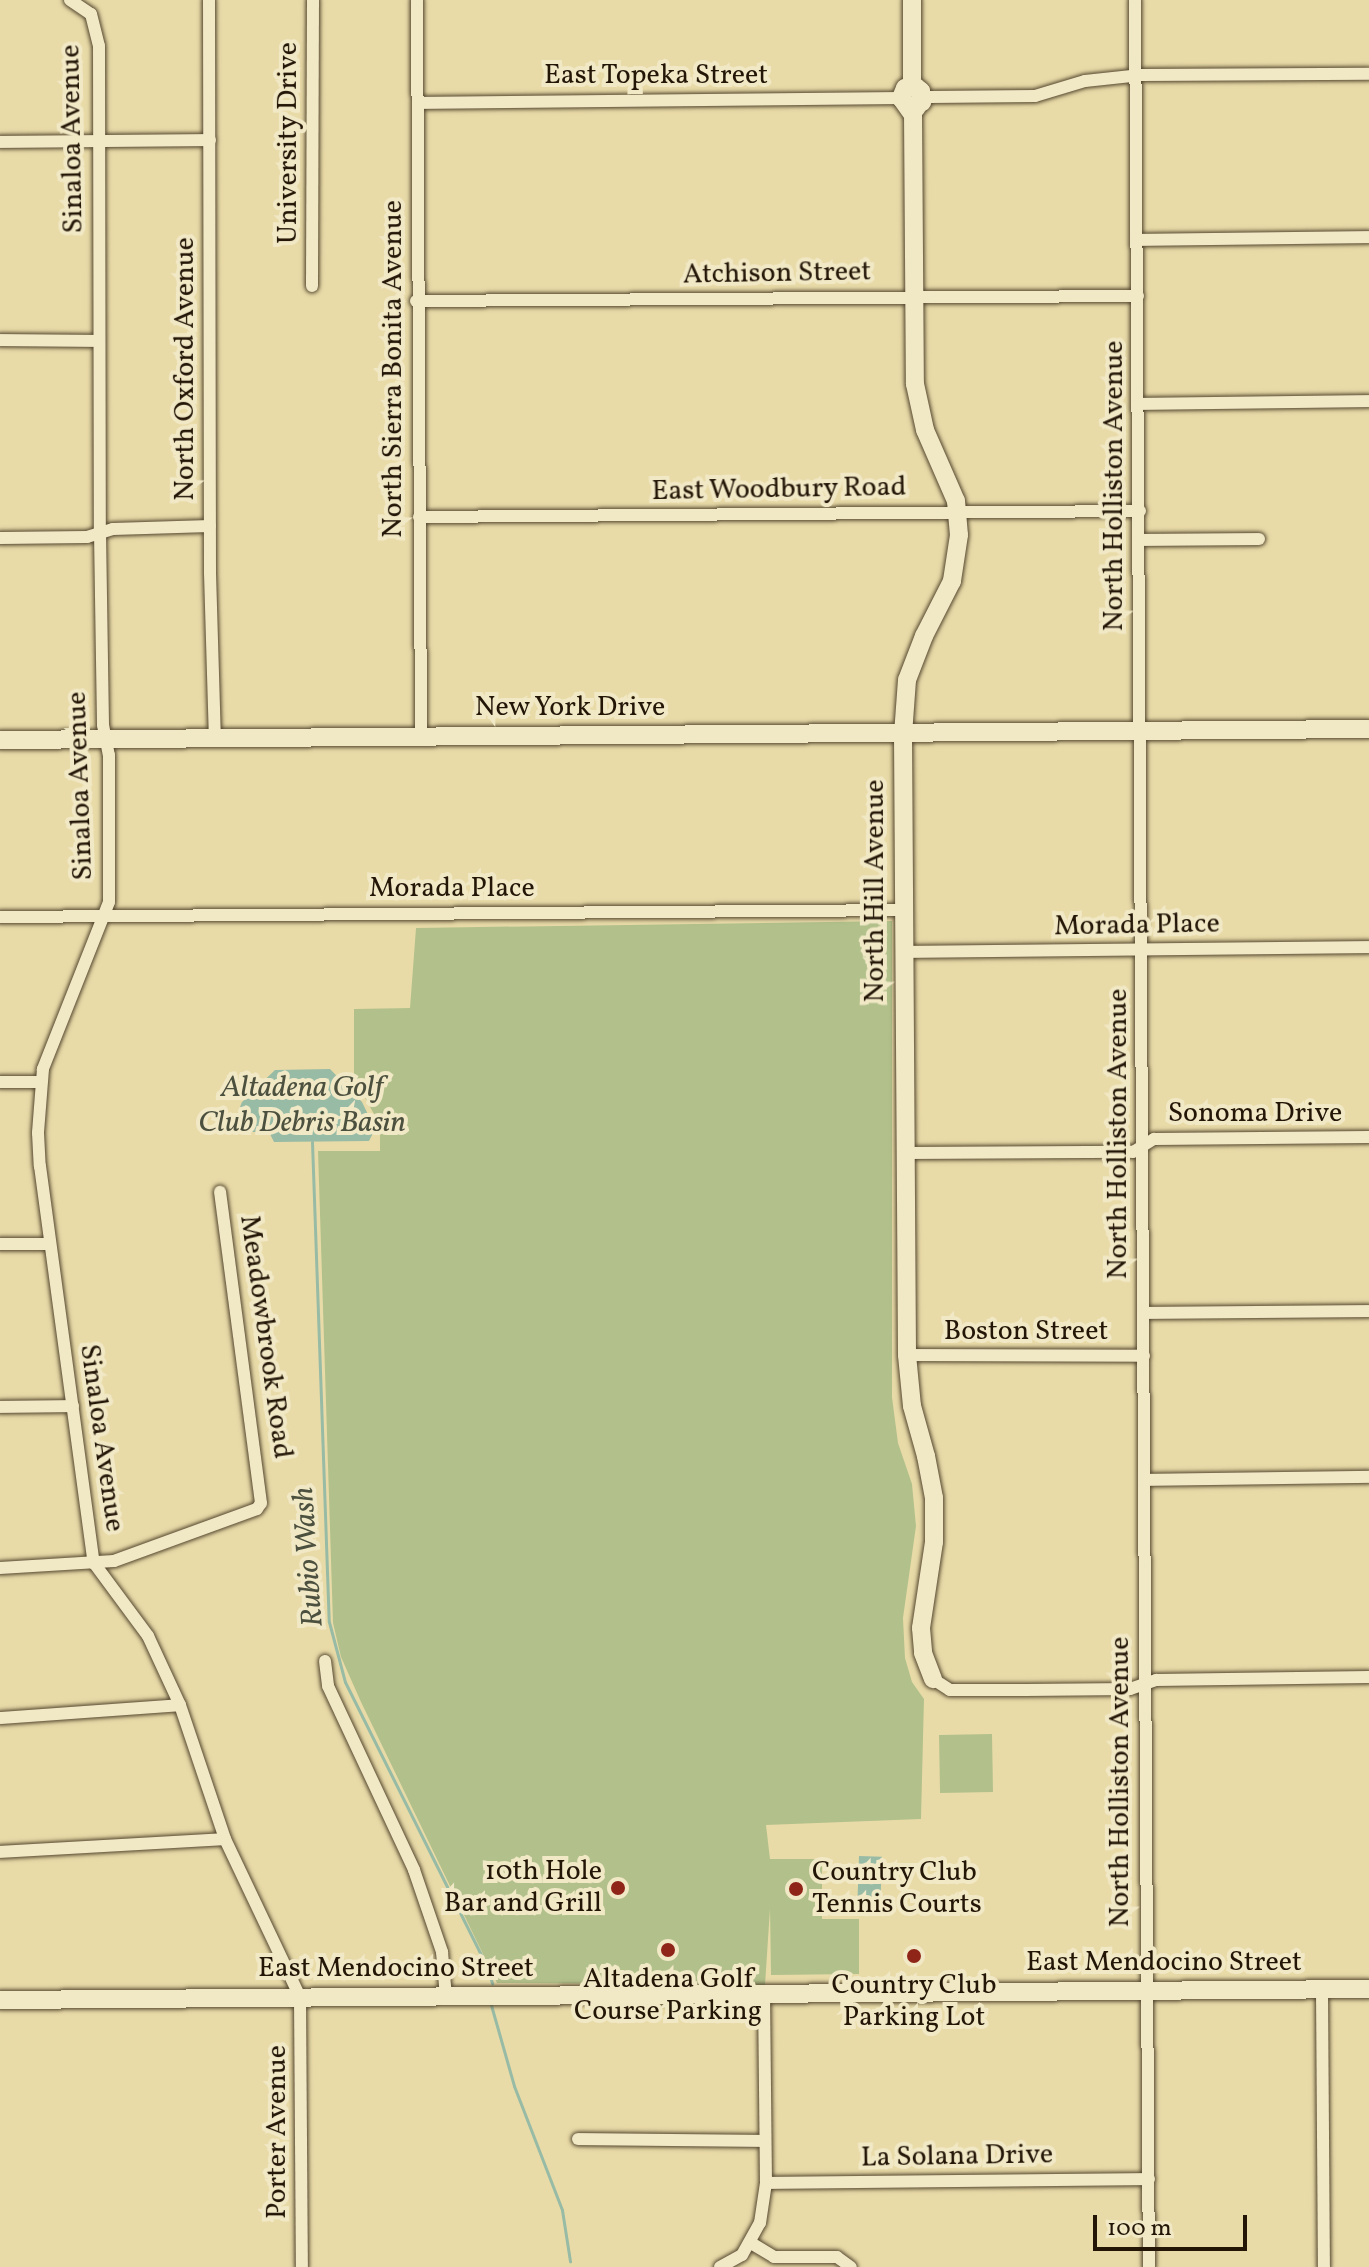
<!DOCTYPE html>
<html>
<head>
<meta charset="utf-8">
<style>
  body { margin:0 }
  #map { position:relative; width:1369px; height:2267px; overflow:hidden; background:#e9dba8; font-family:Vollkorn,serif }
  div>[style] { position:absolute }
  .green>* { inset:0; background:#b2c18b; transform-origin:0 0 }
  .water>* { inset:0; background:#98bba5; transform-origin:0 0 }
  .stream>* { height:3px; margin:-1.5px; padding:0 1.5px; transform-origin:1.5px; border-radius:1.5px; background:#98bba5 }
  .roads { filter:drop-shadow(0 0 2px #54472f) drop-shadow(0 0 2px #54472f) }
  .street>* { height:12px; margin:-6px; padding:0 6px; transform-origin:6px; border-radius:6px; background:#f1e8c6 }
  .secondary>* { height:18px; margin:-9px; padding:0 9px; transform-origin:9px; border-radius:9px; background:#f1e8c6 }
  .dots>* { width:22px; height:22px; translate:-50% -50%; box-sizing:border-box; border:4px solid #f1e8c6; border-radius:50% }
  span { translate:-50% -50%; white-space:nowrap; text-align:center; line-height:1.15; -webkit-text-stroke:8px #f1e8c6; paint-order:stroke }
  .street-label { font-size:28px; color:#231607 }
  .poi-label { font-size:28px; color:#231607 }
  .right { translate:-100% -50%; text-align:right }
  .left { translate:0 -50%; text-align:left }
  .water-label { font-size:30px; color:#4c503e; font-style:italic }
  .scale { position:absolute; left:1093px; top:2215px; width:154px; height:36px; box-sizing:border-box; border:4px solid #231607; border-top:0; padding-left:10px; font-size:24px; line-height:28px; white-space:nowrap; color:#231607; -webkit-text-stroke:6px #f1e8c6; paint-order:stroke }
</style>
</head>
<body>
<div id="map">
  <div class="green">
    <i style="clip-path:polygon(892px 921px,892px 1397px,898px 1443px,912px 1484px,916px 1526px,903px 1618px,905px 1658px,912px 1682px,924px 1699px,921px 1819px,766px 1825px,770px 1859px,822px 1859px,822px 1919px,859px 1919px,859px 1974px,771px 1975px,770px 1909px,765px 1985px,497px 1983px,361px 1702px,341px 1657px,333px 1623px,318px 1151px,380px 1151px,380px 1125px,354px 1078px,354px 1009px,410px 1008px,416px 928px)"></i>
    <i style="left:992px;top:1734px;width:58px;height:53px;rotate:89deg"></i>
  </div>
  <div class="water">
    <i style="clip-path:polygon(330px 1069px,362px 1102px,375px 1129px,369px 1141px,274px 1142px,269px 1132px,230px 1132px,242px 1102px,275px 1070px)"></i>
    <i style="left:859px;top:1856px;width:23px;height:46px;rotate:2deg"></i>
  </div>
  <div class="stream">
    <i style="left:312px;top:1142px;width:480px;rotate:88deg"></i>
    <i style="left:329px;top:1622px;width:62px;rotate:75.1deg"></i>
    <i style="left:345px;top:1682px;width:321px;rotate:63.5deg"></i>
    <i style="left:488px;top:1969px;width:15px;rotate:74deg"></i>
    <i style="left:491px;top:2005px;width:84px;rotate:74.1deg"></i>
    <i style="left:514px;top:2086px;width:133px;rotate:68.8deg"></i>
    <i style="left:562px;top:2210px;width:52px;rotate:81.1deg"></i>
  </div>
  <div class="roads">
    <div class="street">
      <i style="left:70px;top:0;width:25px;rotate:34deg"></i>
      <i style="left:91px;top:14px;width:33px;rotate:76deg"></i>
      <i style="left:99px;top:46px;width:487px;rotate:89.9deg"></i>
      <i style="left:100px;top:533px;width:192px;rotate:89.1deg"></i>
      <i style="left:103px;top:725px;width:31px;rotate:79deg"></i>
      <i style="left:109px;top:755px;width:147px;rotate:90deg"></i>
      <i style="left:109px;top:902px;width:180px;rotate:111.6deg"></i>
      <i style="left:43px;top:1069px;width:64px;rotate:94.5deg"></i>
      <i style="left:38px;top:1133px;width:33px;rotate:87deg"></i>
      <i style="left:40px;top:1166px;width:401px;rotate:82.3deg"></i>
      <i style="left:94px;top:1563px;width:91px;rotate:53.5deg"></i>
      <i style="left:148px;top:1636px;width:76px;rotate:65.1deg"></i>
      <i style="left:180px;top:1705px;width:141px;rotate:71.4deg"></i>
      <i style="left:225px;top:1839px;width:175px;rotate:64.6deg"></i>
      <i style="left:300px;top:1997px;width:270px;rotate:89.6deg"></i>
      <i style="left:209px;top:0;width:573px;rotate:89.9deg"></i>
      <i style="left:210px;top:573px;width:166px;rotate:88.3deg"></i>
      <i style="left:417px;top:0;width:737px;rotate:89.69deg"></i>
      <i style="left:1135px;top:0;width:2267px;rotate:89.65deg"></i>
      <i style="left:922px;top:102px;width:9px;rotate:-32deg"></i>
      <i style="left:930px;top:97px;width:105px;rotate:-0.5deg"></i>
      <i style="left:1035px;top:96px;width:52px;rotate:-16.7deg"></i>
      <i style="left:1085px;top:81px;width:56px;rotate:-6.1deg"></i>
      <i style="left:1141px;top:75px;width:228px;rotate:-0.3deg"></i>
      <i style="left:418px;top:103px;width:477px;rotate:-0.6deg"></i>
      <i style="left:0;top:142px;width:210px;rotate:-0.5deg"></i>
      <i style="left:1137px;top:240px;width:232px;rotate:-0.7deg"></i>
      <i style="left:312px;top:286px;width:286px;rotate:-89.8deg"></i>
      <i style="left:416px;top:301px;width:722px;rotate:-0.4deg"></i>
      <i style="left:0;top:340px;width:99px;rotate:0.6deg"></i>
      <i style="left:1139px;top:404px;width:230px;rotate:-0.7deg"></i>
      <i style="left:419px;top:517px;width:721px;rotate:-0.48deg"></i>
      <i style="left:0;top:538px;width:87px;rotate:-0.7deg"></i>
      <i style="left:87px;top:537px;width:27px;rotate:-17deg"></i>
      <i style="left:113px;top:529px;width:97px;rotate:-1.8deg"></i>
      <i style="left:1140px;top:540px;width:119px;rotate:-0.5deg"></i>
      <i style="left:0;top:917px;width:905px;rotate:-0.44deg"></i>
      <i style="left:905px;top:952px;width:464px;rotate:-0.6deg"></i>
      <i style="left:0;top:1082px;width:40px"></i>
      <i style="left:905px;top:1153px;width:228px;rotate:-0.3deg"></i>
      <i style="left:1133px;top:1152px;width:25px;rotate:-32deg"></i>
      <i style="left:1154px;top:1139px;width:215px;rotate:-0.5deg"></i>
      <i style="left:0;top:1244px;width:49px"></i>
      <i style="left:1143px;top:1313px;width:226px;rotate:-0.5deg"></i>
      <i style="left:907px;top:1355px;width:237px;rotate:0.2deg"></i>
      <i style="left:0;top:1407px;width:73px;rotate:-0.8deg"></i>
      <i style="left:1144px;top:1480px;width:225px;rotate:-0.8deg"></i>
      <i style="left:0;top:1568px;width:114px;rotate:-3.5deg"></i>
      <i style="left:114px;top:1561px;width:152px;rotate:-20deg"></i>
      <i style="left:257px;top:1509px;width:7px;rotate:-56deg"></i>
      <i style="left:261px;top:1503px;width:314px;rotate:-97.5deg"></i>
      <i style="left:325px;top:1661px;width:25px;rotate:83deg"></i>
      <i style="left:328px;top:1686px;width:203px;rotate:64.9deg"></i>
      <i style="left:414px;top:1870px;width:87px;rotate:71.1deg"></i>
      <i style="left:442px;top:1952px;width:45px;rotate:84.9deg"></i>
      <i style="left:933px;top:1679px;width:20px;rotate:33deg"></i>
      <i style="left:950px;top:1690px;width:75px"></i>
      <i style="left:1025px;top:1690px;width:105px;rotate:-0.5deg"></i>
      <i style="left:1130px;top:1689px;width:28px;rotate:-19deg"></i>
      <i style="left:1156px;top:1680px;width:213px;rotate:-0.8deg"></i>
      <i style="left:0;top:1718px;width:180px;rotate:-4.1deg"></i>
      <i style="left:0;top:1852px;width:225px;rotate:-3.3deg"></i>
      <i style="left:1322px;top:1991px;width:276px;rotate:89.6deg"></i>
      <i style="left:578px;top:2139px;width:187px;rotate:0.6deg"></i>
      <i style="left:766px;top:2183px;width:383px;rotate:-0.6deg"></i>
      <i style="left:751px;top:2243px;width:27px;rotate:31deg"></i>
      <i style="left:774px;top:2257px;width:63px"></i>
      <i style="left:837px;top:2257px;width:17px;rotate:36deg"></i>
      <i style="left:720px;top:2267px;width:25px;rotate:-29deg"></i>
      <i style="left:742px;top:2255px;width:37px;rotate:-61deg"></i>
      <i style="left:760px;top:2223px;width:40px;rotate:-81.5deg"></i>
      <i style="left:766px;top:2183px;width:189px;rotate:-90.6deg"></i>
    </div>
    <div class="secondary">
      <i style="left:912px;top:81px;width:81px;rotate:-90deg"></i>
      <i style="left:909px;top:107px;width:14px;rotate:-21deg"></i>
      <i style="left:922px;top:102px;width:11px;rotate:-95deg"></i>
      <i style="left:921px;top:91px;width:6px;rotate:-141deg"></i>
      <i style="left:916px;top:87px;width:11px;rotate:175deg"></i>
      <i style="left:905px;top:88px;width:11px;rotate:112deg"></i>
      <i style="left:901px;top:98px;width:21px;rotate:55deg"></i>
      <i style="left:917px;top:107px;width:6px;rotate:129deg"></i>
      <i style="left:913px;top:112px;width:272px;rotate:89.6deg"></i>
      <i style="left:915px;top:384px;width:47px;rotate:77.7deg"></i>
      <i style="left:925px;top:430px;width:77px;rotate:66.4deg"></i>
      <i style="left:956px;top:501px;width:34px;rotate:85deg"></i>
      <i style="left:959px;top:535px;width:47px;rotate:98.7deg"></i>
      <i style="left:952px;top:581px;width:62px;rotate:117deg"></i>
      <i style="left:924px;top:636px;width:47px;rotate:111.1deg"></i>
      <i style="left:907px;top:680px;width:54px;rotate:94.2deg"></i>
      <i style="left:903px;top:734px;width:621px;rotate:89.63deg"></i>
      <i style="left:907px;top:1355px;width:51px;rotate:84.4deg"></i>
      <i style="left:912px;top:1406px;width:52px;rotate:74.4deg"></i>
      <i style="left:926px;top:1456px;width:43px;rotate:79.2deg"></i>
      <i style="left:934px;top:1498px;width:44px;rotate:90deg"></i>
      <i style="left:934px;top:1542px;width:87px;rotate:98.6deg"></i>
      <i style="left:921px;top:1628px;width:25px;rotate:85deg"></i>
      <i style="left:923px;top:1653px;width:28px;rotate:69deg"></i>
      <i style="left:0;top:740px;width:1369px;rotate:-0.46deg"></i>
      <i style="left:0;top:2000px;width:1369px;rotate:-0.46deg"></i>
    </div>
  </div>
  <div class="dots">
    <i style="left:618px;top:1888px;background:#8f2418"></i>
    <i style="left:796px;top:1889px;background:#8f2418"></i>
    <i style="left:668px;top:1950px;background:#8f2418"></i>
    <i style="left:914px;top:1956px;background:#8f2418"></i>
  </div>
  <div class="street-label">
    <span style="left:656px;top:76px">East Topeka Street</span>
    <span style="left:73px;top:139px;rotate:-91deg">Sinaloa Avenue</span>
    <span style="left:289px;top:143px;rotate:-90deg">University Drive</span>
    <span style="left:777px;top:274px;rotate:-1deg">Atchison Street</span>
    <span style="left:186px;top:369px;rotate:-90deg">North Oxford Avenue</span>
    <span style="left:394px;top:369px;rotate:-90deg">North Sierra Bonita Avenue</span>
    <span style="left:1115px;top:486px;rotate:-90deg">North Holliston Avenue</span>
    <span style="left:779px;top:490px;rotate:-1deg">East Woodbury Road</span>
    <span style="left:570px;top:708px">New York Drive</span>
    <span style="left:81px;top:786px;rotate:-92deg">Sinaloa Avenue</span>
    <span style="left:452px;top:889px">Morada Place</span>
    <span style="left:876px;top:891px;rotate:-90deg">North Hill Avenue</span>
    <span style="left:1137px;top:926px;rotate:-1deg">Morada Place</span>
    <span style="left:1255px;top:1114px">Sonoma Drive</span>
    <span style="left:1119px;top:1134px;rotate:-90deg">North Holliston Avenue</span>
    <span style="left:1026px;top:1332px">Boston Street</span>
    <span style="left:265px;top:1337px;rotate:82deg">Meadowbrook Road</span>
    <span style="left:101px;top:1438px;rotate:82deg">Sinaloa Avenue</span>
    <span style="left:1121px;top:1782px;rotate:-90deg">North Holliston Avenue</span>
    <span style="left:1164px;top:1963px">East Mendocino Street</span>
    <span style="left:396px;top:1969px">East Mendocino Street</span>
    <span style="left:278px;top:2132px;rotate:-90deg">Porter Avenue</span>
    <span style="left:957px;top:2157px;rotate:-1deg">La Solana Drive</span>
  </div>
  <div class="poi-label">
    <span class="right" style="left:602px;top:1888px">10th Hole<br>Bar and Grill</span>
    <span class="left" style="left:812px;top:1889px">Country Club<br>Tennis Courts</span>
    <span style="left:668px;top:1996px">Altadena Golf<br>Course Parking</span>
    <span style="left:914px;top:2002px">Country Club<br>Parking Lot</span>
  </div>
  <div class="water-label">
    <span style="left:302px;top:1105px">Altadena Golf<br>Club Debris Basin</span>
    <span style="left:309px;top:1557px;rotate:-94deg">Rubio Wash</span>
  </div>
  <div class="scale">100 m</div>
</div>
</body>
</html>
